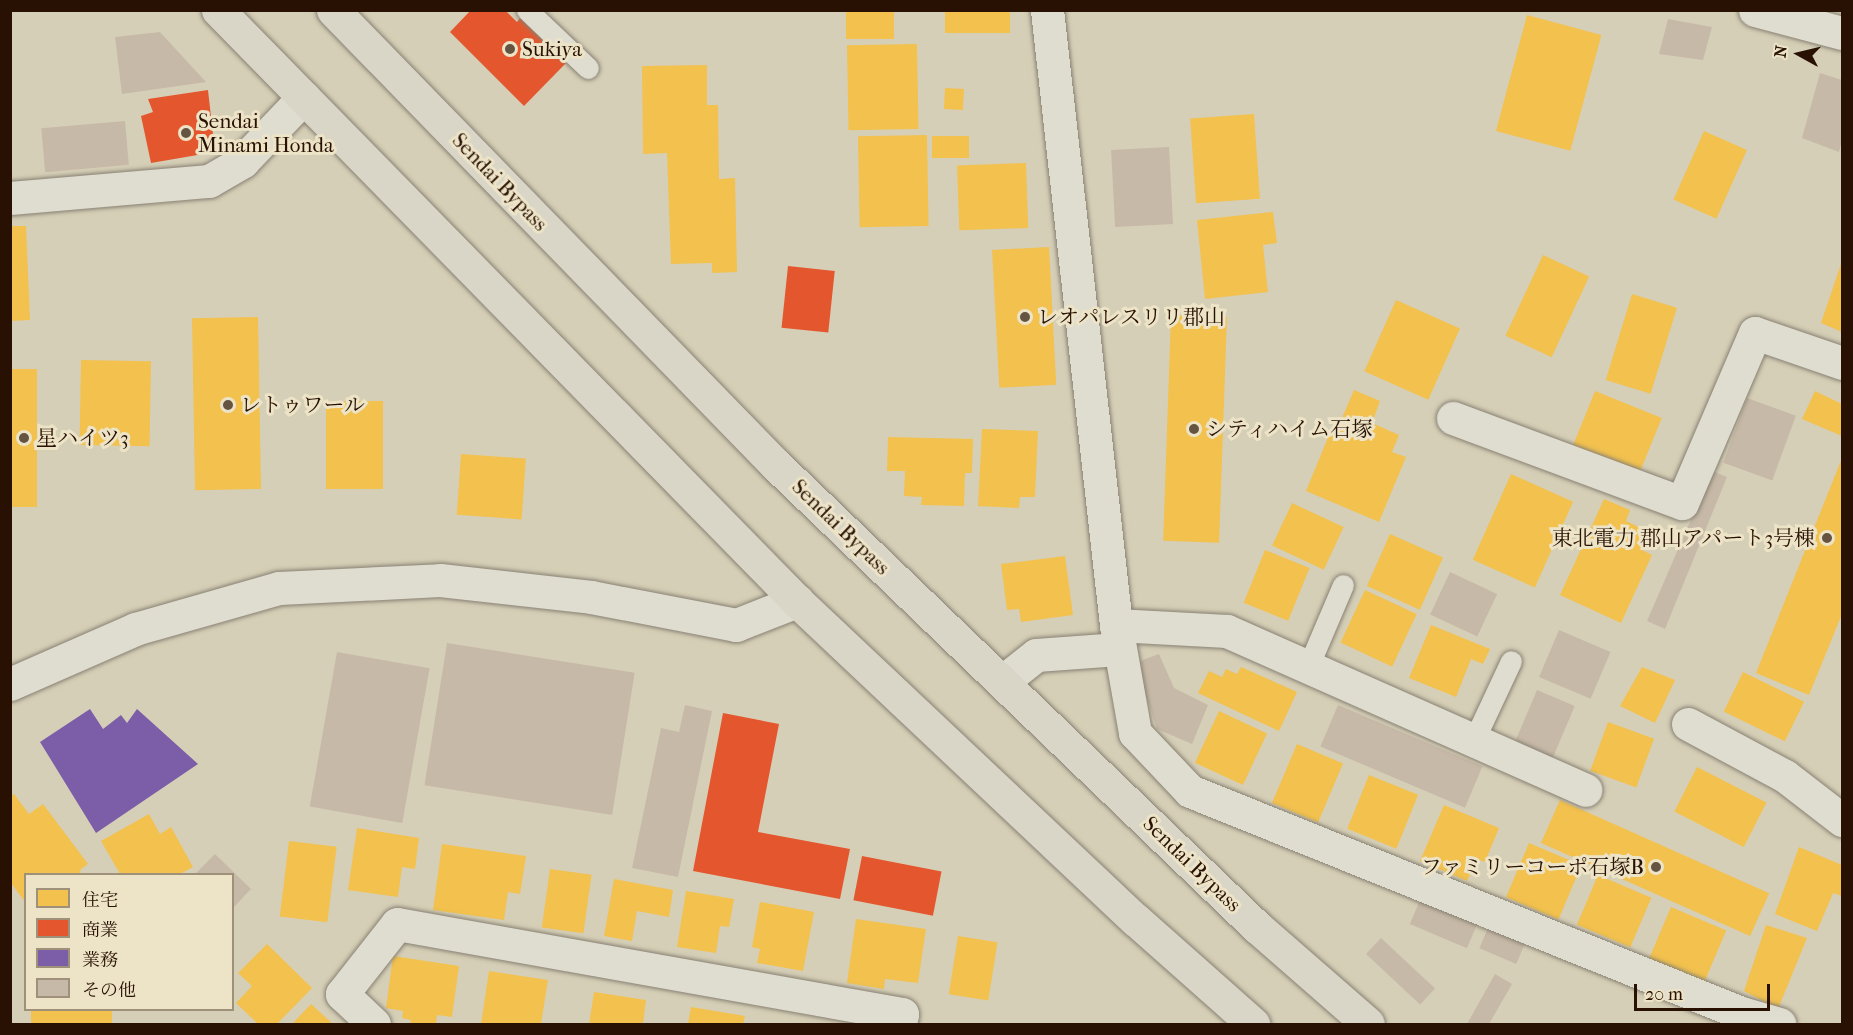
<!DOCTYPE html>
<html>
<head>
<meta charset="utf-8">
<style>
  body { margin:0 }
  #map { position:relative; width:1853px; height:1035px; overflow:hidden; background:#d6cfb7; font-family:"IM FELL French Canon","Noto Serif JP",serif }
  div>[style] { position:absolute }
  .homes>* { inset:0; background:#f2c14e; transform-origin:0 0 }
  .shops>* { inset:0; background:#e4572e; transform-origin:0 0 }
  .offices>* { inset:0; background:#7b5ea7 }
  .building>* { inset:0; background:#c7b9a7; transform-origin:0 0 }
  .roads { filter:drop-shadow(0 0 2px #888173) drop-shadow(0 0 2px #888173) }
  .lane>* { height:21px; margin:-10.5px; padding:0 10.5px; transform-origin:10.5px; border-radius:10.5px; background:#dfdcd0 }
  .street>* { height:33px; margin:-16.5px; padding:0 16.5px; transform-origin:16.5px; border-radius:16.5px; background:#dfdcd0 }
  .highway>* { height:33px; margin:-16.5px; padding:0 16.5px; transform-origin:16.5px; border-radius:16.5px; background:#d9d6c8 }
  .dots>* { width:16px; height:16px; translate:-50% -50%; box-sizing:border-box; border:3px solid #ede4c8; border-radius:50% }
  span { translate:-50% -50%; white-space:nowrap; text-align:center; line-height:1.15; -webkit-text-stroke:6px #ede4c8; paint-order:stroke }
  .poi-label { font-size:21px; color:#281103 }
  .left { translate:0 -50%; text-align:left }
  .right { translate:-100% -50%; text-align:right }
  .street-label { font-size:21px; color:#281103 }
  .frame { position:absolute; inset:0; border:12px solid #281103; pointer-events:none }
  .legend { position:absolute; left:24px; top:873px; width:210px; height:138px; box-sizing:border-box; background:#ede4c8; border:2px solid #9e9079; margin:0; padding:8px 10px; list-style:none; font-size:18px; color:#281103 }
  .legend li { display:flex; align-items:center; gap:12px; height:30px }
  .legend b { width:30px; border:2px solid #9e9079 }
  .north { position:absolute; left:1769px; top:24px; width:60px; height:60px; -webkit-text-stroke:4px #ede4c8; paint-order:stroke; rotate:278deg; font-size:16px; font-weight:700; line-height:24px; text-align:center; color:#281103 }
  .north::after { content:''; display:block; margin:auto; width:21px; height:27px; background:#281103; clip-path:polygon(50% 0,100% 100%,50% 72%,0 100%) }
  .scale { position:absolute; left:1634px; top:984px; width:136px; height:27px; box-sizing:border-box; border:3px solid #281103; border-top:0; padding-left:8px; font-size:18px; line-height:21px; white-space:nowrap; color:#281103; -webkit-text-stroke:4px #ede4c8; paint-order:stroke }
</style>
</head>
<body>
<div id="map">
  <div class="homes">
    <i style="left:846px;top:10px;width:48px;height:29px"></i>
    <i style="left:945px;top:10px;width:65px;height:23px"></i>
    <i style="left:1527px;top:15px;width:77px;height:120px;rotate:15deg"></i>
    <i style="left:917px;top:44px;width:85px;height:70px;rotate:89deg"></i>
    <i style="clip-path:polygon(707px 65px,707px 105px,718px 105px,719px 179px,735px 178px,737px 272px,712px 273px,712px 263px,671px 264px,667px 153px,643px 154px,642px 66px)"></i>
    <i style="left:945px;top:88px;width:19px;height:21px;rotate:3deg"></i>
    <i style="left:1254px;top:114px;width:85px;height:64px;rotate:86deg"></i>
    <i style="left:1704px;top:131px;width:47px;height:75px;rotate:24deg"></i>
    <i style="left:927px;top:135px;width:91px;height:69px;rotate:89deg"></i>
    <i style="left:932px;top:136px;width:37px;height:22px"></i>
    <i style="left:1026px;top:163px;width:65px;height:69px;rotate:88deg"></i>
    <i style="clip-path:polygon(1273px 212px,1277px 243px,1263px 245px,1268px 292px,1205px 299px,1197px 220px)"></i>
    <i style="clip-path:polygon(10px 226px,26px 226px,30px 320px,10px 321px)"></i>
    <i style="left:1049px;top:247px;width:138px;height:57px;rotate:87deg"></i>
    <i style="left:1543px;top:255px;width:51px;height:89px;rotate:25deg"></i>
    <i style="clip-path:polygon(1842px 261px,1842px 332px,1821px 323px)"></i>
    <i style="left:1632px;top:294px;width:47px;height:90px;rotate:17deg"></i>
    <i style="left:1396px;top:300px;width:70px;height:78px;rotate:24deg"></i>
    <i style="left:1171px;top:315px;width:56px;height:226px;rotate:2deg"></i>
    <i style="left:258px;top:317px;width:172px;height:66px;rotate:89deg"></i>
    <i style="left:81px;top:360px;width:70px;height:85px;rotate:1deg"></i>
    <i style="left:10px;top:369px;width:27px;height:138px"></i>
    <i style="clip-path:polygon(1354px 390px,1380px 401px,1372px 423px,1399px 435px,1392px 452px,1406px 457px,1379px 522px,1306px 491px,1331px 430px,1336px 432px)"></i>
    <i style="left:1595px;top:391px;width:72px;height:64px;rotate:22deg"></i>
    <i style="clip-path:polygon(1815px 391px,1842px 404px,1842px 436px,1802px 419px)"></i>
    <i style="left:326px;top:401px;width:57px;height:88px"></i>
    <i style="clip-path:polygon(982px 429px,1038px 431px,1035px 497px,1020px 497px,1019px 508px,978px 506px)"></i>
    <i style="clip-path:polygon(888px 437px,973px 439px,972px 473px,965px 473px,964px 506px,921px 505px,922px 497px,904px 496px,905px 471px,887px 471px)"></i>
    <i style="left:461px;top:454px;width:65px;height:61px;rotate:4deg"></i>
    <i style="clip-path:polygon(1842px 458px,1842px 614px,1809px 695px,1756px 673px)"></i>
    <i style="left:1511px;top:474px;width:68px;height:94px;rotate:24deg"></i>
    <i style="clip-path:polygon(1604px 499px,1630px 510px,1626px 521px,1649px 532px,1642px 550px,1652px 555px,1621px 623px,1560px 595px)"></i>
    <i style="left:1292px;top:503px;width:57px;height:47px;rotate:25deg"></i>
    <i style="left:1390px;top:534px;width:58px;height:57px;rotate:24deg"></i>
    <i style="left:1265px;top:550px;width:48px;height:57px;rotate:22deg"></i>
    <i style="clip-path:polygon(1065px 556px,1073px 615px,1021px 622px,1019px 609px,1007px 610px,1001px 564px)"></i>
    <i style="left:1365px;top:590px;width:57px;height:58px;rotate:25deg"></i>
    <i style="clip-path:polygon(1431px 625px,1490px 649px,1483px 664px,1471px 659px,1456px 697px,1409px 678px)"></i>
    <i style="clip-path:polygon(1241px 667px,1297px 692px,1279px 731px,1198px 693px,1209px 671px,1222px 677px,1226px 669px,1237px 674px)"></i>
    <i style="clip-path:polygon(1642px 667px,1675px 680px,1655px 723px,1620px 706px)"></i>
    <i style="left:1743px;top:672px;width:68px;height:44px;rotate:26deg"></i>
    <i style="left:1219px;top:711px;width:53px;height:57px;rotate:25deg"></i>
    <i style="left:1608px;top:722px;width:49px;height:52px;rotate:20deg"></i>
    <i style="left:1297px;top:744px;width:50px;height:64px;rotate:23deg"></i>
    <i style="left:1697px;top:767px;width:78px;height:50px;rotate:27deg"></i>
    <i style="left:1369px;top:775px;width:53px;height:58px;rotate:22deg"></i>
    <i style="clip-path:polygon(14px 794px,29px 814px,43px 804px,88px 864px,80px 870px,81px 874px,26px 874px,26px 903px,10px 882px,10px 797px)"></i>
    <i style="left:1560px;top:800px;width:229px;height:47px;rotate:24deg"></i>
    <i style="clip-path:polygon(1444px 805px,1499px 828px,1485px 862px,1477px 859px,1467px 881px,1420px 861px)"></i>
    <i style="clip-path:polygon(149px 814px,160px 834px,171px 827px,193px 867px,180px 874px,120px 874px,101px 841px)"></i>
    <i style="clip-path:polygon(357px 828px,419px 838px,415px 869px,402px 867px,398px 897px,348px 890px)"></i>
    <i style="left:289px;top:841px;width:48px;height:76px;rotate:7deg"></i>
    <i style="left:1529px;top:843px;width:57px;height:59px;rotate:23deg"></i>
    <i style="clip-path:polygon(442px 844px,526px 856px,520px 894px,508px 892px,504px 920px,433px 910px)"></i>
    <i style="clip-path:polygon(1799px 847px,1842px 865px,1842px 896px,1833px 893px,1817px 931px,1775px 914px)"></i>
    <i style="left:550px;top:869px;width:42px;height:59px;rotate:8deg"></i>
    <i style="left:1598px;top:875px;width:58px;height:54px;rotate:23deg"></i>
    <i style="clip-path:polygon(614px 879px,673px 890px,669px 917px,637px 911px,632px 941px,604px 936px)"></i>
    <i style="clip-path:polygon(686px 891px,734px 899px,729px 927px,720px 926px,716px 953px,677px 947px)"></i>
    <i style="clip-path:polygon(760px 902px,814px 912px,803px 971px,757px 963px,760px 949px,752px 947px)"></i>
    <i style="left:1671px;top:907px;width:60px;height:59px;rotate:23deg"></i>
    <i style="clip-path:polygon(856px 919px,926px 929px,918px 983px,885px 979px,884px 989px,847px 983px)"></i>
    <i style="clip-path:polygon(1766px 925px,1807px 938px,1778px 1009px,1744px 991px)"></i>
    <i style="left:958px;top:936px;width:40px;height:59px;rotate:9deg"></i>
    <i style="clip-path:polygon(267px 944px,312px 988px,277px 1024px,258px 1024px,236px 1003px,252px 986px,238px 973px)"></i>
    <i style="clip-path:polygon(393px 956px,459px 966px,452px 1017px,437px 1015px,436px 1024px,410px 1024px,411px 1020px,402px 1018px,403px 1011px,386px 1008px)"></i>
    <i style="clip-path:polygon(489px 971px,548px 980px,541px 1024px,481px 1024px)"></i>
    <i style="clip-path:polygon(594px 992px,646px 1000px,643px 1024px,589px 1024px)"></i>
    <i style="clip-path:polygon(311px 1004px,333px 1024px,292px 1024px)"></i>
    <i style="clip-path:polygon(691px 1007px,745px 1016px,743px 1024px,688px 1024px)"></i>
    <i style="left:31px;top:1010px;width:81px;height:15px"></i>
  </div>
  <div class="shops">
    <i style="clip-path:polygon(471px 10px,505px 10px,517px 22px,520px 18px,566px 63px,524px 106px,450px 32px)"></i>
    <i style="clip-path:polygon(208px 90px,215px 152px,151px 163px,141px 116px,153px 112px,148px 99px)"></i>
    <i style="left:788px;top:266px;width:47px;height:62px;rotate:6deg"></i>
    <i style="clip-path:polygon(723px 713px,779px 724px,758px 832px,850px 849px,840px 899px,693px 871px)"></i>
    <i style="left:862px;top:856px;width:81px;height:45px;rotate:11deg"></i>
  </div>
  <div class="offices">
    <i style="clip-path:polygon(90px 709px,103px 729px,121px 715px,127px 723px,137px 709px,198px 764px,96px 833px,40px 742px)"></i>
  </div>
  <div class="building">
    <i style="clip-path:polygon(1668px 19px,1712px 27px,1703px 60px,1659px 54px)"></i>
    <i style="clip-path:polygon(160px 32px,206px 82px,122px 94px,115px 37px)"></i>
    <i style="clip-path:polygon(1820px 73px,1842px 80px,1842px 140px,1839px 152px,1802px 138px)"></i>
    <i style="left:125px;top:121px;width:44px;height:84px;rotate:85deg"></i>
    <i style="left:1169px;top:147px;width:77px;height:58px;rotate:87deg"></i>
    <i style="left:1747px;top:398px;width:52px;height:69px;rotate:20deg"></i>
    <i style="clip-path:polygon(1712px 471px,1727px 477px,1665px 629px,1647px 621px)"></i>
    <i style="left:1450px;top:572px;width:52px;height:47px;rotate:25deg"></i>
    <i style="left:1559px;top:630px;width:56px;height:51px;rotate:23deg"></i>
    <i style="left:447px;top:643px;width:190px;height:144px;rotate:9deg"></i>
    <i style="left:337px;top:652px;width:94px;height:157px;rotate:10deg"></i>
    <i style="clip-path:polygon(1159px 654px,1174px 688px,1208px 705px,1192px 744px,1157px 729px,1135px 663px)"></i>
    <i style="left:1537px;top:690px;width:41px;height:60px;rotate:23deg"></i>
    <i style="clip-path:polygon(685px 705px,712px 711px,678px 877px,632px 868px,661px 728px,679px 732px)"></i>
    <i style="left:1338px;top:705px;width:157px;height:45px;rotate:23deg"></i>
    <i style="clip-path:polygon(215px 854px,251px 889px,232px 909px,232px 874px,195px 874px)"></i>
    <i style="left:1420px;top:900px;width:62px;height:26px;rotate:23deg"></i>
    <i style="left:1488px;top:928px;width:40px;height:22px;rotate:23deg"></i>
    <i style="left:1381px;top:938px;width:74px;height:22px;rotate:43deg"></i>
    <i style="clip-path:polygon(1495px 974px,1512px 984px,1489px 1024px,1467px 1024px)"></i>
  </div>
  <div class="roads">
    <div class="lane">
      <i style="left:527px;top:10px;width:84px;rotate:43.6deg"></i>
      <i style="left:1308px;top:667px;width:89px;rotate:-66.9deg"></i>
      <i style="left:1474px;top:740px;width:87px;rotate:-64.9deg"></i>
    </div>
    <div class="street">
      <i style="left:1047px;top:10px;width:619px;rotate:83.6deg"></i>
      <i style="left:1116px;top:625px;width:110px;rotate:80deg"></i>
      <i style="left:1135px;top:733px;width:80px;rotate:46.5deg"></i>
      <i style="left:1190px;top:791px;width:594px;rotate:21.94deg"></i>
      <i style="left:1741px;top:1013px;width:40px;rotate:16deg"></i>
      <i style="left:1755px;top:10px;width:90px;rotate:14.8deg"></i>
      <i style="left:10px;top:198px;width:200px;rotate:-4.9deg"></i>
      <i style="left:209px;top:181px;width:39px;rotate:-30deg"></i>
      <i style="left:243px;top:161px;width:88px;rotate:-46.4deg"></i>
      <i style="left:1453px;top:418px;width:244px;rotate:20.4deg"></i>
      <i style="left:1682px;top:503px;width:185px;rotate:-66.8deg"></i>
      <i style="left:1755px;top:333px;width:92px;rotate:19deg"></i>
      <i style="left:1116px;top:625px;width:111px;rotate:3.1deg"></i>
      <i style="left:1227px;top:631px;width:392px;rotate:23.9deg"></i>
      <i style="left:1002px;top:682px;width:43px;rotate:-38.5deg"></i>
      <i style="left:1036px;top:655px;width:83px;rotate:-4.1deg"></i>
      <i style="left:10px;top:684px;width:137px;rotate:-23.7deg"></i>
      <i style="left:135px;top:629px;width:150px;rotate:-15.9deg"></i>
      <i style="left:279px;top:588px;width:161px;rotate:-2.8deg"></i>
      <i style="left:440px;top:580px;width:152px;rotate:6.4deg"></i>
      <i style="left:591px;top:597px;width:148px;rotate:10.9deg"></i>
      <i style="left:736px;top:625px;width:66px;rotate:-21.5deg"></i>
      <i style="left:1688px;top:724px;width:110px;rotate:28.2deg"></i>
      <i style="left:1785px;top:776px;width:72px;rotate:37.7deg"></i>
      <i style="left:374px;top:1024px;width:44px;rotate:-136.8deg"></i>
      <i style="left:342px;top:994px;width:89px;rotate:-51.8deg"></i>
      <i style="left:397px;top:924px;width:513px;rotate:10.11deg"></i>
      <i style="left:902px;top:1014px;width:10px;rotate:101deg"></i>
    </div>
    <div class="highway">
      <i style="left:218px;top:10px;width:827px;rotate:45.59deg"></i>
      <i style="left:797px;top:601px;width:465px;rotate:43.3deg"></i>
      <i style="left:1136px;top:920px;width:157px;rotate:41.6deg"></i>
      <i style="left:333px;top:10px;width:635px;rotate:45.77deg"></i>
      <i style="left:776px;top:465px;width:667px;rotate:43.85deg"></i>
      <i style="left:1257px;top:927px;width:147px;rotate:41.1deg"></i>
    </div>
  </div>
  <div class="dots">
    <i style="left:510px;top:49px;background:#655442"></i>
    <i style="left:186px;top:133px;background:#655442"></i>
    <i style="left:1025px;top:317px;background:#655442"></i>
    <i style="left:228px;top:405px;background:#655442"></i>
    <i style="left:1194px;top:429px;background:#655442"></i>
    <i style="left:24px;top:438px;background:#655442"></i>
    <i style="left:1827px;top:538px;background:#655442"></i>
    <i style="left:1656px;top:867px;background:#655442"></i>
  </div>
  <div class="poi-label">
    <span class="left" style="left:522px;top:49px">Sukiya</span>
    <span class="left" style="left:198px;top:133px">Sendai<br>Minami Honda</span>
    <span class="left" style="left:1037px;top:317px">レオパレスリリ郡山</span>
    <span class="left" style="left:240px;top:405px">レトゥワール</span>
    <span class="left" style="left:1206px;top:429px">シティハイム石塚</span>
    <span class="left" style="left:36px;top:438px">星ハイツ3</span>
    <span class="right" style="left:1815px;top:538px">東北電力 郡山アパート3号棟</span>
    <span class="right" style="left:1644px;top:867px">ファミリーコーポ石塚B</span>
  </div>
  <div class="street-label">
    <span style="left:500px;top:182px;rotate:46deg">Sendai Bypass</span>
    <span style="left:841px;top:527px;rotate:44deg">Sendai Bypass</span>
    <span style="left:1192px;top:864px;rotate:44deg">Sendai Bypass</span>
  </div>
  <div class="frame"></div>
  <ul class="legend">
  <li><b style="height:16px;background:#f2c14e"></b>住宅</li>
  <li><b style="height:16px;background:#e4572e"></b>商業</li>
  <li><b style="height:16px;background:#7b5ea7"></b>業務</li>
  <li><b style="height:16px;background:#c7b9a7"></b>その他</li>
  </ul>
  <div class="north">N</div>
  <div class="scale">20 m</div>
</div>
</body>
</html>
